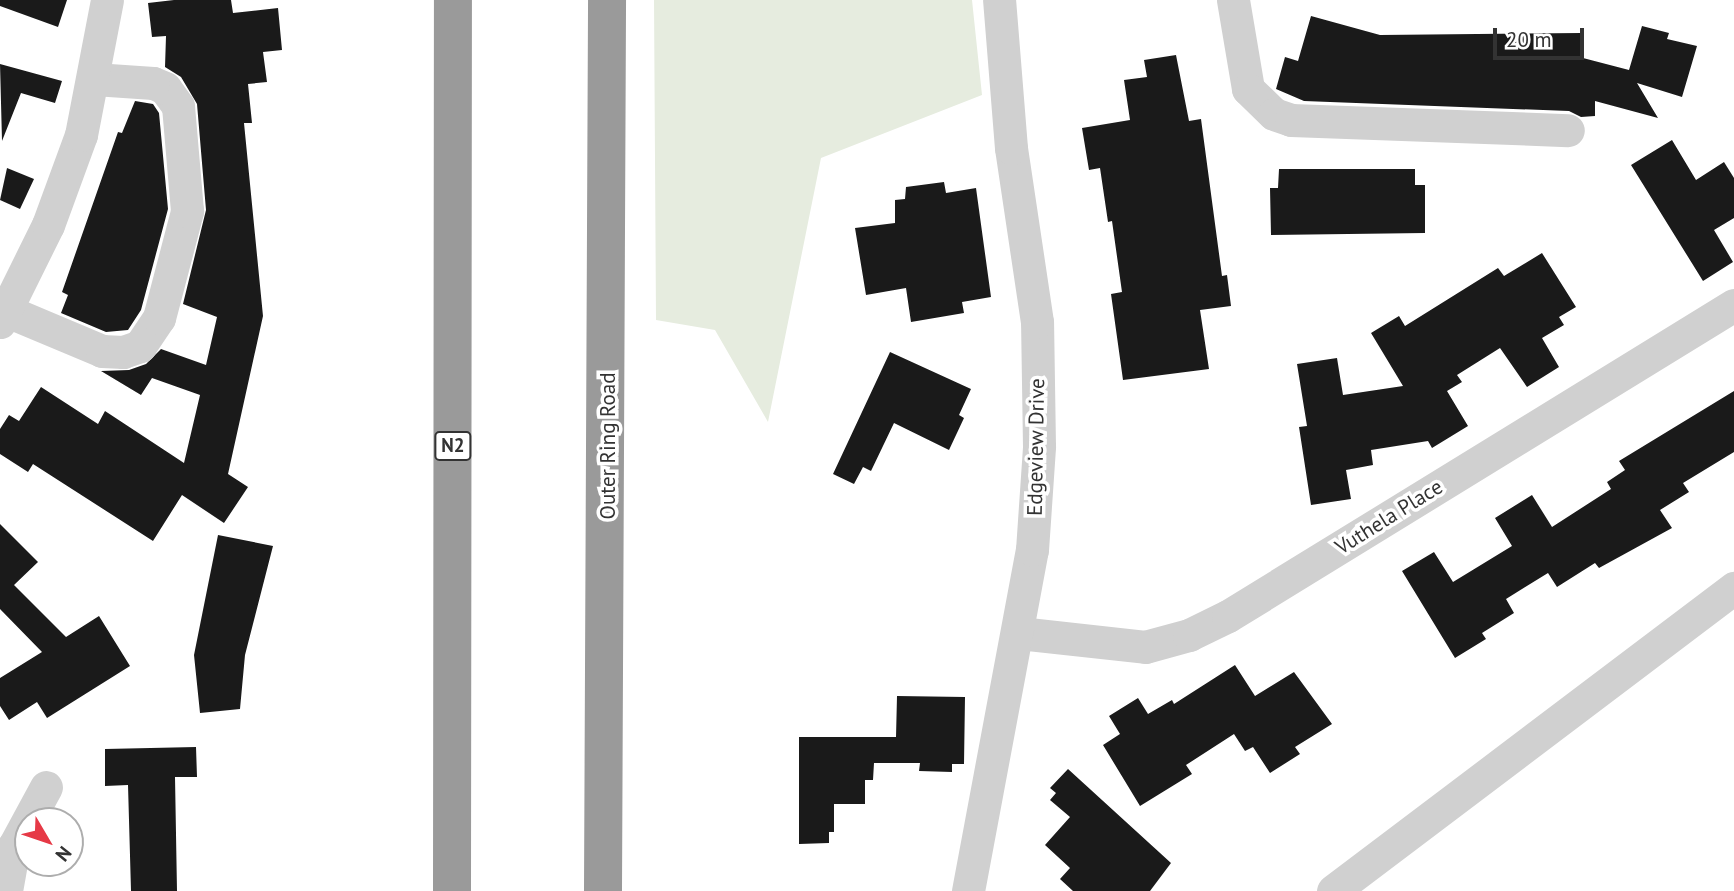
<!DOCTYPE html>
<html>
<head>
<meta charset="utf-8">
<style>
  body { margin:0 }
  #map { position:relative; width:1734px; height:891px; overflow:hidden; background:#fff; font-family:"PT Sans",sans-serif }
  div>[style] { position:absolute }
  .green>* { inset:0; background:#e6ecdf }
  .building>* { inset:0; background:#1a1a1a }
  .minor>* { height:33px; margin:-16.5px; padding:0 16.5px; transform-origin:16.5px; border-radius:16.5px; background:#d0d0d0 }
  .highway>* { height:38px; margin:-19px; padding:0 19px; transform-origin:19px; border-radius:19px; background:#9a9a9a }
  span { translate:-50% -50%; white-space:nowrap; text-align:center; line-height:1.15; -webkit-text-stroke:7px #fff; paint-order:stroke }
  .shield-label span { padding:2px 5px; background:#fff; border:2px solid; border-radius:5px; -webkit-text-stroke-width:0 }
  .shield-label { font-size:19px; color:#333; font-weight:700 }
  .street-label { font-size:21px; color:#333 }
  .north { position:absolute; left:14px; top:807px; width:70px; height:70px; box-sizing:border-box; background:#fff; border:2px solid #adadad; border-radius:50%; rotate:129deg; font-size:19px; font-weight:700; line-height:28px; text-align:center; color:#333 }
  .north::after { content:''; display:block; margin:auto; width:24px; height:32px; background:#e63946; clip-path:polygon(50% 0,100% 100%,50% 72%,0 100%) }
  .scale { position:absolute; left:1493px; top:28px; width:91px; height:32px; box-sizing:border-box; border:4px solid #333; border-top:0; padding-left:9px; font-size:21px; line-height:24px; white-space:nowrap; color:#333; -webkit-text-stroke:5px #fff; paint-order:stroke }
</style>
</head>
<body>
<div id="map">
  <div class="green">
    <i style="clip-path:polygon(654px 0,972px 0,982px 95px,821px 158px,768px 422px,715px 330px,656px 320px)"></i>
  </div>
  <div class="building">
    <i style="clip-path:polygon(0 0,67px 0,58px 27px,0 6px)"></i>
    <i style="clip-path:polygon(174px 0,231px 0,233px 13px,278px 8px,282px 50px,263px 52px,267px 82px,248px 84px,252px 123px,244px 123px,263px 316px,228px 474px,248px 487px,224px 523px,182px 495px,153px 541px,33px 464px,28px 472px,0 454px,0 429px,9px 415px,19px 421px,41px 387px,98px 424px,105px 411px,184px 463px,200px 395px,152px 378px,141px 395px,101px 371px,129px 370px,146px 364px,161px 349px,206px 365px,217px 317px,183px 304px,206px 210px,197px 104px,181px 77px,165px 67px,166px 36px,152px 37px,148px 3px)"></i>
    <i style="clip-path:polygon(1311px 16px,1380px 35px,1582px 33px,1583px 58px,1629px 70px,1642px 26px,1669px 33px,1667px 39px,1697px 46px,1682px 97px,1637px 83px,1658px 118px,1595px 101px,1595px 116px,1581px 117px,1569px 111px,1304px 101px,1276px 89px,1285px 57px,1298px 61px)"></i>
    <i style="clip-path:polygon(1176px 55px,1189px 121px,1201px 119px,1222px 276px,1227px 275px,1231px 306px,1200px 310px,1209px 369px,1123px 380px,1111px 294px,1122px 292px,1112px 221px,1108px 222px,1100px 168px,1089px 170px,1082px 128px,1130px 120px,1124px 80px,1147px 77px,1144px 60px)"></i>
    <i style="clip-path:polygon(0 64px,62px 81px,55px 103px,21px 93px,2px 141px)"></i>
    <i style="clip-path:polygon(135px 101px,153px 104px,159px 113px,168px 209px,141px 310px,128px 330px,106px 332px,61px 313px,68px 295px,62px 292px,118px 132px,122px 133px)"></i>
    <i style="clip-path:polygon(1672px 140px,1696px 180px,1724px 162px,1734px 178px,1734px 218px,1714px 230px,1733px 262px,1703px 281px,1631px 165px)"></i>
    <i style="clip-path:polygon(7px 168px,34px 179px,20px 209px,0 200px)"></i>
    <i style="clip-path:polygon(1279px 169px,1415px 169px,1415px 185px,1425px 185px,1425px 233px,1271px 235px,1270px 188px,1278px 188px)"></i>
    <i style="clip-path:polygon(944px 182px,946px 193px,976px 188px,991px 297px,962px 302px,964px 313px,911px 322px,906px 288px,866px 295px,855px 228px,895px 223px,895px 200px,905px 199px,906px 187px)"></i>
    <i style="clip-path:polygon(1542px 253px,1576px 307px,1559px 317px,1564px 325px,1542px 338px,1559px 367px,1527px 387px,1500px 348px,1457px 375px,1462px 382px,1447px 391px,1468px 426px,1432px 448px,1428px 441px,1371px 450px,1373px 465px,1346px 470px,1351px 499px,1311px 505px,1299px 427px,1307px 426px,1297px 364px,1337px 358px,1343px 395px,1403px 386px,1371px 333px,1399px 316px,1405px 326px,1498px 268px,1504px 276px)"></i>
    <i style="clip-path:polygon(890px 352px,971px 389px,959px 415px,964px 418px,949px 450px,894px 423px,871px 471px,863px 467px,854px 484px,833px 474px)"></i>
    <i style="clip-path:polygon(1734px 391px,1734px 452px,1683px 483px,1689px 492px,1660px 510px,1672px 528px,1599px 568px,1595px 563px,1557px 587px,1548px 573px,1506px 599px,1514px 613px,1482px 633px,1486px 639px,1455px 658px,1402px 571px,1434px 552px,1453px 582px,1512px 546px,1495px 518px,1532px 495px,1552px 527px,1611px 489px,1607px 482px,1625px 470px,1619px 461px)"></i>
    <i style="clip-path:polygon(0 524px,38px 562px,14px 585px,66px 637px,99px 616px,130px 666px,47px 718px,37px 702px,9px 720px,0 706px,0 678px,42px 652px,0 609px)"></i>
    <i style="clip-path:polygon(218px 535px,273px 546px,245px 655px,240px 709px,200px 713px,194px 655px)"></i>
    <i style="clip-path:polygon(1235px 665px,1255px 696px,1294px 672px,1332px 724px,1295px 747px,1300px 754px,1270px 773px,1253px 747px,1245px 751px,1234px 734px,1186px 765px,1192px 774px,1140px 806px,1103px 745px,1120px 734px,1109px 716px,1138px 698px,1148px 714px,1172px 700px,1174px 704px)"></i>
    <i style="clip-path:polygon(897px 696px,965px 697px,964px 764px,952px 764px,952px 772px,919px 771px,920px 763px,874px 763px,873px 780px,865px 780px,865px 804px,834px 804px,834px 832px,829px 832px,829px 843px,799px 844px,799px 737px,896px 737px)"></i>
    <i style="clip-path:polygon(196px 747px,197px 777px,175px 777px,177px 891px,131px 891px,128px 785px,105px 786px,105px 749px)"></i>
    <i style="clip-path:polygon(1068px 769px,1171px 863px,1150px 891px,1073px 891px,1060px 879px,1070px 868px,1045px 845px,1070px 817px,1050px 800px,1056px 793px,1050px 788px)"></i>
  </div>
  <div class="minor">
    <i style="left:1233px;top:0;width:90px;rotate:80.4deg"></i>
    <i style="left:1248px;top:89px;width:36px;rotate:44deg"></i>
    <i style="left:1274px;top:114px;width:18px;rotate:19deg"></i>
    <i style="left:1291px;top:120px;width:277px;rotate:2.1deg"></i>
    <i style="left:7px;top:311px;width:103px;rotate:22.8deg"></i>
    <i style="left:102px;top:351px;width:21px;rotate:3deg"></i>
    <i style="left:123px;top:352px;width:18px;rotate:-19deg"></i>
    <i style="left:140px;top:346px;width:34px;rotate:-56deg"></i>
    <i style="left:159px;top:318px;width:111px;rotate:-75.3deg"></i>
    <i style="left:187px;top:211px;width:105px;rotate:-94.9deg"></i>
    <i style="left:178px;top:106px;width:22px;rotate:-126deg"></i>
    <i style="left:165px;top:88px;width:13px;rotate:-157deg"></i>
    <i style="left:153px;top:83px;width:59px;rotate:-176.1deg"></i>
    <i style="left:0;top:322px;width:108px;rotate:-63.7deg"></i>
    <i style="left:48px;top:225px;width:96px;rotate:-69.9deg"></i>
    <i style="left:81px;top:135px;width:137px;rotate:-79.1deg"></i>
    <i style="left:1019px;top:633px;width:127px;rotate:6.3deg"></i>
    <i style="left:1145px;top:647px;width:46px;rotate:-15.3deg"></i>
    <i style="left:1189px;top:635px;width:43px;rotate:-26deg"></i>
    <i style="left:1228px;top:616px;width:594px;rotate:-31.58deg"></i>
    <i style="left:6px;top:891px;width:46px;rotate:-79.9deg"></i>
    <i style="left:14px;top:846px;width:67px;rotate:-61.5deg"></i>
    <i style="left:968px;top:891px;width:347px;rotate:-79.4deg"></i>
    <i style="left:1032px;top:550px;width:104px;rotate:-86.1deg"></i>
    <i style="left:1039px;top:446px;width:124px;rotate:-90.9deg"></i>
    <i style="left:1037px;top:322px;width:176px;rotate:-98.5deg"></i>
    <i style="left:1011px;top:148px;width:148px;rotate:-94.6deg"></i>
    <i style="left:1333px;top:891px;width:503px;rotate:-37.08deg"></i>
  </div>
  <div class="highway">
    <i style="left:452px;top:891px;width:891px;rotate:-89.94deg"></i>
    <i style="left:603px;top:891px;width:891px;rotate:-89.74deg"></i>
  </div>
  <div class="shield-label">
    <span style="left:453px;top:446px">N2</span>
  </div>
  <div class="street-label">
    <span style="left:608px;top:446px;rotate:-90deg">Outer Ring Road</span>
    <span style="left:1036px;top:447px;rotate:-89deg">Edgeview Drive</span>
    <span style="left:1389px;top:517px;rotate:-32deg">Vuthela Place</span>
  </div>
  <div class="north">N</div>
  <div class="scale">20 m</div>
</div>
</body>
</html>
